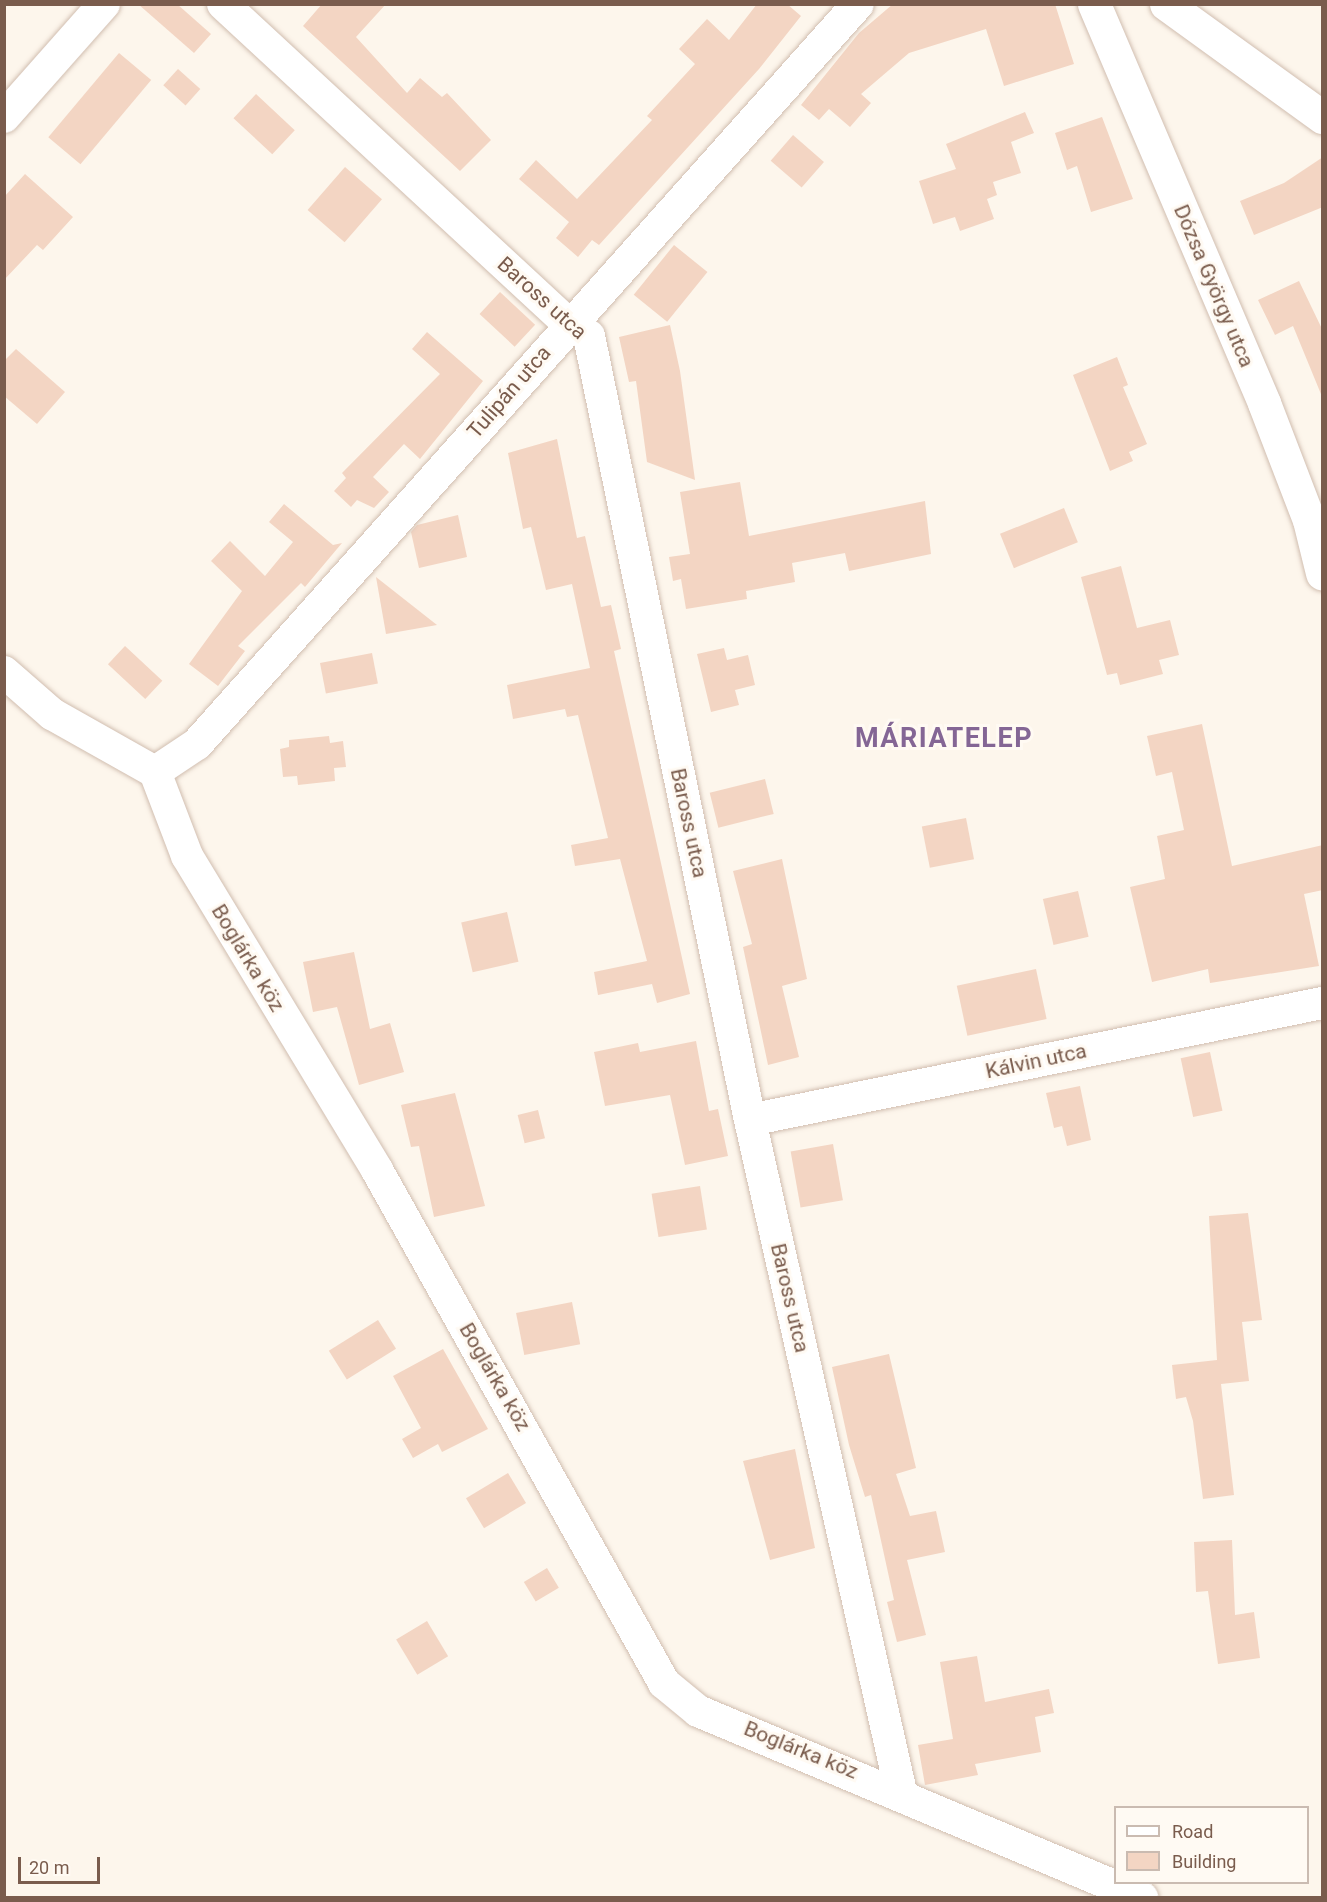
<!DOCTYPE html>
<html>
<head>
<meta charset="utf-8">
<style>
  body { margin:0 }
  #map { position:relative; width:1327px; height:1902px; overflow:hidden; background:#fdf6ec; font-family:Roboto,sans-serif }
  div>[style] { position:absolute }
  .building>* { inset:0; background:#f3d5c3; transform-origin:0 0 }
  .roads { filter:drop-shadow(0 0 2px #d1beb0) drop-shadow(0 0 2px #d1beb0) }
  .street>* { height:32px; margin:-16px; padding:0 16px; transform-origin:16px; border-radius:16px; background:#fff }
  .secondary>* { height:33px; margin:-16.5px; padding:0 16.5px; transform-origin:16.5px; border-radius:16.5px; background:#fff }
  span { translate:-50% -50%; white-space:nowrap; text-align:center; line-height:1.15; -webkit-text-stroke:6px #fffaf3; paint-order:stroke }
  .street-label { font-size:21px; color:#7a5c4d }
  .district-label { font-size:27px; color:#846695; font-weight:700; letter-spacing:1.5px }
  .frame { position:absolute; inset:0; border:6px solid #7a5c4d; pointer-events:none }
  .legend { position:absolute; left:1114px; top:1806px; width:195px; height:78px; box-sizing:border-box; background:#fffaf3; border:2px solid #cabbb1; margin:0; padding:8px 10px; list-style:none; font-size:18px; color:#7a5c4d }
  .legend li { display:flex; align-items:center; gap:12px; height:30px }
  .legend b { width:30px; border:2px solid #cabbb1 }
  .scale { position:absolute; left:18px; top:1857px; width:82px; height:27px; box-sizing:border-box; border:3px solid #7a5c4d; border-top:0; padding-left:8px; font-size:18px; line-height:21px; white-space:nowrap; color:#7a5c4d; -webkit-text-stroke:4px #fffaf3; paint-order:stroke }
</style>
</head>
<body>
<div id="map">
  <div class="building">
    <i style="clip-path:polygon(138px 4px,177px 4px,211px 34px,194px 53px)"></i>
    <i style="clip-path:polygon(322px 4px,386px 4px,356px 37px,407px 93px,420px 78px,442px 97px,447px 93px,491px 140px,460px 171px,303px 26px)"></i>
    <i style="clip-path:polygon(757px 4px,787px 4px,801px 16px,759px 69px,599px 245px,592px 240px,578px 257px,556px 238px,569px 222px,519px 179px,536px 160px,577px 199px,652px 120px,647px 116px,695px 64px,679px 49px,707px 19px,729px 40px)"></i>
    <i style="clip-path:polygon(893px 4px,1055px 4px,1074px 64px,1004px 86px,986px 29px,909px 53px,861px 94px,871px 103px,850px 127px,829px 109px,819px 120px,801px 105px,859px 33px)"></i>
    <i style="left:119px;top:53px;width:42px;height:110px;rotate:40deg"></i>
    <i style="left:178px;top:69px;width:30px;height:22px;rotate:42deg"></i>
    <i style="left:256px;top:94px;width:53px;height:33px;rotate:43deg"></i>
    <i style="clip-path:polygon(1025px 112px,1034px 133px,1011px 142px,1021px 173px,993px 182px,997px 195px,987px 199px,994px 219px,960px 231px,955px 217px,933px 224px,919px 181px,956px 169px,946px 144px)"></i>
    <i style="clip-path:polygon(1102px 117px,1133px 199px,1091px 212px,1077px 166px,1067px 170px,1055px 133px)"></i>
    <i style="left:793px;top:135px;width:41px;height:34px;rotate:41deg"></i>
    <i style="clip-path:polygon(1323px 157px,1323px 207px,1254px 235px,1240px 201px,1284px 183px)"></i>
    <i style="left:345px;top:167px;width:49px;height:57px;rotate:41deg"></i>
    <i style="clip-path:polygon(25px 174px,73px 217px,43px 250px,37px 245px,4px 280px,4px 197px)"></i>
    <i style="left:674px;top:245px;width:43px;height:64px;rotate:39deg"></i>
    <i style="clip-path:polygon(1299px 281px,1323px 331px,1323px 399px,1293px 326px,1275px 335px,1258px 300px)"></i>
    <i style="left:500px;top:292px;width:48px;height:30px;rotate:43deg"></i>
    <i style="clip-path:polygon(670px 325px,680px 371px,695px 480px,647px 462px,636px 381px,629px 382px,619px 337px)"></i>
    <i style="clip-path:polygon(427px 332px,483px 381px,420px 459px,404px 444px,373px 477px,389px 492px,374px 508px,357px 500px,351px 507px,334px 491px,346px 478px,342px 473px,440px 374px,412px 349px)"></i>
    <i style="clip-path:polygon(16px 349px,65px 392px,37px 424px,4px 396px,4px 361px)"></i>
    <i style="clip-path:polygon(1117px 357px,1128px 385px,1123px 387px,1147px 444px,1129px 452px,1133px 461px,1110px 471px,1073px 375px)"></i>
    <i style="clip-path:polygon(557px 439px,577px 538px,585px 536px,601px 607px,611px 605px,621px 649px,614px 651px,690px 994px,657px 1003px,652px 984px,598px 995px,594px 972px,647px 961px,620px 859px,575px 866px,571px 845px,608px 838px,578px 715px,567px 717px,565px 709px,513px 719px,507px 685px,590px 668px,572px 584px,546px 590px,531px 527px,523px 529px,508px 453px)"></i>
    <i style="clip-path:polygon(740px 482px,749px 536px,925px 501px,931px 554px,849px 571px,845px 553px,792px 563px,795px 582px,746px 591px,747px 599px,686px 609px,681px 579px,673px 581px,669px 557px,690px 554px,680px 492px)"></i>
    <i style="clip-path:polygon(284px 504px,333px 545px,342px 543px,305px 587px,301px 583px,238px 646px,245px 651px,218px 686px,189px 664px,242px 591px,211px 561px,230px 541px,265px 576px,293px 542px,269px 522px)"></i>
    <i style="left:1064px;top:508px;width:37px;height:69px;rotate:68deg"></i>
    <i style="clip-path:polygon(458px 515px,467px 557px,419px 568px,411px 532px,417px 525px)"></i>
    <i style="clip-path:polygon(1121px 566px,1137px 628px,1170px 620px,1179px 655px,1159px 660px,1163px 674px,1120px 685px,1117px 673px,1107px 675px,1081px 577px)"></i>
    <i style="clip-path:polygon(376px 577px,437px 625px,386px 634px)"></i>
    <i style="left:125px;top:646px;width:51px;height:25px;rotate:43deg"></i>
    <i style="clip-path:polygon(724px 648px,727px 660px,748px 655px,755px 685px,735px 690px,739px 705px,711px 712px,697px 654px)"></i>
    <i style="left:372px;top:653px;width:31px;height:53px;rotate:79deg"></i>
    <i style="clip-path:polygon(1202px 724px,1232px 866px,1323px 845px,1323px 890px,1304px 894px,1319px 966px,1210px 983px,1208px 969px,1152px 982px,1130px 887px,1165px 879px,1157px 836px,1184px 830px,1172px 772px,1156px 776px,1147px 736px)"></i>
    <i style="clip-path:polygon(329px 736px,330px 743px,343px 741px,346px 767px,334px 768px,335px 781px,298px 785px,297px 776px,283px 777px,280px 749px,289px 747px,289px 740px)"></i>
    <i style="left:765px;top:779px;width:36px;height:57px;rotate:76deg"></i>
    <i style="left:966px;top:818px;width:42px;height:45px;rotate:79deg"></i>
    <i style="clip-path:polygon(782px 859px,807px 979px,782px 986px,799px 1057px,768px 1065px,743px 947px,752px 944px,733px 871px)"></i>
    <i style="left:1078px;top:891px;width:47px;height:36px;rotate:77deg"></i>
    <i style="left:507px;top:912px;width:51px;height:47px;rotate:77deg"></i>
    <i style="clip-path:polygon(354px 952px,370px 1029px,390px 1023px,404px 1072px,359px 1085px,337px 1007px,313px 1012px,303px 962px)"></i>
    <i style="left:1036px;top:969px;width:51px;height:81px;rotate:78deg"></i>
    <i style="clip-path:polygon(696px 1041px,709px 1111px,718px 1109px,728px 1156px,685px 1165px,670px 1095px,605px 1106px,594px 1052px,638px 1043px,640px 1052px)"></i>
    <i style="left:1210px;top:1052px;width:60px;height:30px;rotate:78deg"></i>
    <i style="clip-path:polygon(1080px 1086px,1091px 1140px,1067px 1146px,1062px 1126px,1054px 1128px,1046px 1093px)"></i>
    <i style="clip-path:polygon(455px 1093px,485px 1206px,434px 1217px,419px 1146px,411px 1147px,401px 1105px)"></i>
    <i style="left:538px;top:1110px;width:29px;height:21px;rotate:76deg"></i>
    <i style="left:833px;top:1144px;width:57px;height:43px;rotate:80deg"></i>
    <i style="left:700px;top:1186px;width:44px;height:49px;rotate:81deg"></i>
    <i style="clip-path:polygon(1248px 1213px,1262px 1320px,1242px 1322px,1249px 1381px,1221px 1384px,1234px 1495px,1203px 1499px,1193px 1421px,1186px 1397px,1176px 1399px,1172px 1365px,1217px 1360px,1209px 1216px)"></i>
    <i style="left:572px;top:1302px;width:43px;height:57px;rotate:79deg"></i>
    <i style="left:378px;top:1320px;width:34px;height:58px;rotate:58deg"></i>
    <i style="clip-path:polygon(443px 1349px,488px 1429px,442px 1452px,438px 1444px,413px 1458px,402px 1439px,421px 1428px,393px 1376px)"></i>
    <i style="clip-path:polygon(889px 1354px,916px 1468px,896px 1474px,910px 1516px,936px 1511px,945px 1552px,907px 1560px,926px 1635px,897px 1642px,887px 1602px,894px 1600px,871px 1495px,865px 1497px,849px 1445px,832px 1367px)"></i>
    <i style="clip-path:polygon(795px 1449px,815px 1548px,770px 1560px,743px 1461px)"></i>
    <i style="left:508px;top:1473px;width:35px;height:49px;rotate:59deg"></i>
    <i style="clip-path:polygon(1232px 1540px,1235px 1615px,1254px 1612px,1260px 1658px,1218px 1664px,1208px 1591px,1196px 1592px,1194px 1542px)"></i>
    <i style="left:547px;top:1568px;width:23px;height:27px;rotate:59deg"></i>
    <i style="left:427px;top:1621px;width:41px;height:36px;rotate:59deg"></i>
    <i style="clip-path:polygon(977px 1656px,985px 1702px,1049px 1689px,1054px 1713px,1035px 1717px,1041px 1752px,975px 1764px,978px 1775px,925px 1785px,918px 1745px,953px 1739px,940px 1662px)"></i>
  </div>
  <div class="roads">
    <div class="street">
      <i style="left:223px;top:4px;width:471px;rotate:42.8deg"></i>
      <i style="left:569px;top:324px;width:23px;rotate:31deg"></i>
      <i style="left:589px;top:336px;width:800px;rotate:78.4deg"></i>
      <i style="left:750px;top:1120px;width:689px;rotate:77.34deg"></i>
      <i style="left:4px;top:117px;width:151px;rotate:-48.5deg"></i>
      <i style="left:4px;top:672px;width:64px;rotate:41.2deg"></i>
      <i style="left:52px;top:714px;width:118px;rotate:29.4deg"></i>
      <i style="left:155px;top:772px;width:90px;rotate:69.1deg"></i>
      <i style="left:187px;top:856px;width:367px;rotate:58.8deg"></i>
      <i style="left:377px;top:1170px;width:588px;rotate:60.77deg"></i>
      <i style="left:664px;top:1683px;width:44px;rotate:39.5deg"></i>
      <i style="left:698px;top:1711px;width:482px;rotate:22.8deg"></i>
      <i style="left:155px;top:772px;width:50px;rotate:-33.7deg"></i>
      <i style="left:197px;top:744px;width:992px;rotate:-48.23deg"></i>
      <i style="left:750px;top:1120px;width:584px;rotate:-11.56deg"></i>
    </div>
    <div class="secondary">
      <i style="left:1094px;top:4px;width:434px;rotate:66.9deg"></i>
      <i style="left:1264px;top:403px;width:125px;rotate:69deg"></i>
      <i style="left:1309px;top:520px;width:55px;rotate:76.2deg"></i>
      <i style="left:1166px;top:4px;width:193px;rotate:35.9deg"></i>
    </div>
  </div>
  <div class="street-label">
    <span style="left:1214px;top:286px;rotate:67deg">Dózsa György utca</span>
    <span style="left:542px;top:298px;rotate:42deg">Baross utca</span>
    <span style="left:509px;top:392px;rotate:-49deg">Tulipán utca</span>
    <span style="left:689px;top:823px;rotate:78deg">Baross utca</span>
    <span style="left:248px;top:958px;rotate:59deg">Boglárka köz</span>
    <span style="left:1036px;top:1061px;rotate:-12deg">Kálvin utca</span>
    <span style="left:790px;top:1298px;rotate:77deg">Baross utca</span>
    <span style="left:495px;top:1377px;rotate:60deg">Boglárka köz</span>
    <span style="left:801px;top:1750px;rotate:22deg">Boglárka köz</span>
  </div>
  <div class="district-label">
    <span style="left:944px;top:739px">MÁRIATELEP</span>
  </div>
  <div class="frame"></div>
  <ul class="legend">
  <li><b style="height:8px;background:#fff"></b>Road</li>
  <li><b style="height:16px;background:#f3d5c3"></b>Building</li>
  </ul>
  <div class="scale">20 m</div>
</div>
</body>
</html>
